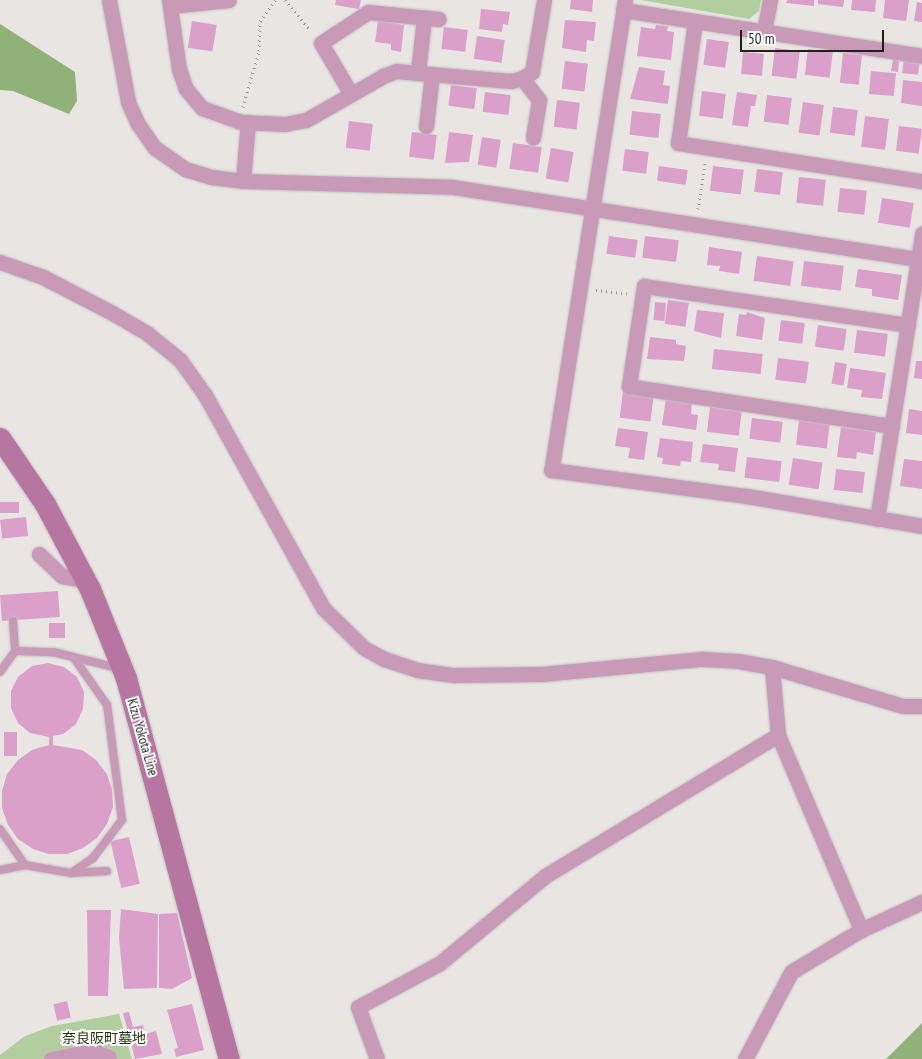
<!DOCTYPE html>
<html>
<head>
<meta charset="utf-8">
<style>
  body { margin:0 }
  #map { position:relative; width:922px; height:1059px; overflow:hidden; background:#e8e5e3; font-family:"PT Sans Narrow","Noto Sans JP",sans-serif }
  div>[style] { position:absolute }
  .green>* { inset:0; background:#b2ce9e }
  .forest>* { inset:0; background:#90b278 }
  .building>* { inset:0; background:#dba0ca; transform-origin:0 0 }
  .path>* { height:3px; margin-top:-1.5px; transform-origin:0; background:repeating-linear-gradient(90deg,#999795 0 1px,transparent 0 5px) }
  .roads { filter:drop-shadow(0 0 1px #c4c1c0) drop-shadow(0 0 1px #c4c1c0) }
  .service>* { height:8px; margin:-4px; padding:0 4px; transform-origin:4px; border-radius:4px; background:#c89ab8 }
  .minor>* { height:15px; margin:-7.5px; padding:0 7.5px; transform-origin:7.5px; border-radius:7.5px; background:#c89ab8 }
  .secondary>* { height:21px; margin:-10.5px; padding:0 10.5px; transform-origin:10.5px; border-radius:10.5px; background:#b775a1 }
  span { translate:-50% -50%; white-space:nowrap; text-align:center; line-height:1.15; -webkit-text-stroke:4px #fff; paint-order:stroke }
  .street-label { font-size:14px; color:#201f1e }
  .park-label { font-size:14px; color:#1d3208 }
  .scale { position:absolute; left:740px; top:30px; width:144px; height:22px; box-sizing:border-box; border:2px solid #201f1e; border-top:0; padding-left:6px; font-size:15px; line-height:18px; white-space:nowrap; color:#201f1e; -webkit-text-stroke:4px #fff; paint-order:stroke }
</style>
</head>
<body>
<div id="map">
  <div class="green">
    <i style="clip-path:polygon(641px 0,761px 0,759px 11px,749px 19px)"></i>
    <i style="clip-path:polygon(119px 1014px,132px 1059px,0 1059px,0 1055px,25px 1036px,52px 1026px)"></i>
  </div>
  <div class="forest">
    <i style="clip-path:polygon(0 24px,75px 72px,77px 101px,69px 114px,13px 91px,0 90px)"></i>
    <i style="clip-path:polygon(922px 1023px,922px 1059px,886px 1059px)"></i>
  </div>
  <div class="building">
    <i style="clip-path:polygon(336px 0,361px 0,359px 9px,335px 5px)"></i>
    <i style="clip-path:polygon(571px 0,593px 0,592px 12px,570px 9px)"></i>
    <i style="clip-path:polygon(787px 0,814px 0,814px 6px,786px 3px)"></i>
    <i style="clip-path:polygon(818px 0,844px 0,843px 7px,818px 4px)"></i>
    <i style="clip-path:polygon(852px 0,876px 0,875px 12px,851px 10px)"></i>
    <i style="clip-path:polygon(885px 0,909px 0,906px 21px,883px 18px)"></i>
    <i style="clip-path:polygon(917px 2px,922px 3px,922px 22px,914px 21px)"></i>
    <i style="clip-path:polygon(481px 9px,510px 12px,508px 25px,503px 24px,502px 32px,479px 29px)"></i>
    <i style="clip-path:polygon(565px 20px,596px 22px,594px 41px,587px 40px,586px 52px,562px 48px)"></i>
    <i style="left:192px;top:21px;width:25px;height:27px;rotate:9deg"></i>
    <i style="clip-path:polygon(378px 21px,404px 25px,401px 52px,391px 50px,391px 44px,375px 42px)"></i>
    <i style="clip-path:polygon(656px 25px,668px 26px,667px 31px,674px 32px,671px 60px,637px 56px,641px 27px,655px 29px)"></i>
    <i style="left:444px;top:27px;width:24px;height:22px;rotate:7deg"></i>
    <i style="left:477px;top:36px;width:28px;height:23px;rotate:8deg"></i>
    <i style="left:707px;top:39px;width:22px;height:26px;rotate:8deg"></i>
    <i style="left:775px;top:48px;width:25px;height:28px;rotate:7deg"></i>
    <i style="left:808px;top:49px;width:25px;height:26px;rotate:7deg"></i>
    <i style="left:743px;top:52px;width:21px;height:22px;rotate:5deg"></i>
    <i style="left:843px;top:53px;width:19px;height:30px;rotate:6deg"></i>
    <i style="left:904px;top:58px;width:16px;height:15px;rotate:7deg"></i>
    <i style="clip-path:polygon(893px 59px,899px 60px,898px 72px,891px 71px)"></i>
    <i style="left:565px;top:61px;width:23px;height:28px;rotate:7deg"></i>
    <i style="clip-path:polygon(639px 67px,665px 71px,663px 85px,670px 86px,668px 104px,630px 99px)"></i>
    <i style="left:871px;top:71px;width:25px;height:23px;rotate:5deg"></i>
    <i style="clip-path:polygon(903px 80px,922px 82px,922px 106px,901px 103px)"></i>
    <i style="left:451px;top:85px;width:26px;height:21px;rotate:7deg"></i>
    <i style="left:702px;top:91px;width:24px;height:25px;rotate:7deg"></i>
    <i style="left:485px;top:92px;width:26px;height:20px;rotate:7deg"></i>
    <i style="clip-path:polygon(737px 92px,757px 95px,755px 106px,751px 106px,748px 127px,732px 125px)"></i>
    <i style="left:767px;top:95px;width:25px;height:27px;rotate:7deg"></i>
    <i style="left:557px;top:100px;width:23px;height:27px;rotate:7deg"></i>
    <i style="left:803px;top:102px;width:21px;height:31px;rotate:8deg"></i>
    <i style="left:833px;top:107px;width:25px;height:26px;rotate:7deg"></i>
    <i style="left:632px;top:111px;width:29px;height:24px;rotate:6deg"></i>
    <i style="left:865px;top:116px;width:24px;height:31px;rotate:7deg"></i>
    <i style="left:349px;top:121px;width:24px;height:27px;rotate:7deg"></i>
    <i style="left:899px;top:126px;width:23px;height:25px;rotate:7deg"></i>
    <i style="left:412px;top:132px;width:25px;height:25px;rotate:7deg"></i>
    <i style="clip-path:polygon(449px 132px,473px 135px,469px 162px,445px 163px)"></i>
    <i style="left:482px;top:137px;width:19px;height:28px;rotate:9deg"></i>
    <i style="left:513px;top:143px;width:29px;height:26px;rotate:8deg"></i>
    <i style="left:551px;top:148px;width:23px;height:31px;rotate:10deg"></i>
    <i style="left:625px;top:149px;width:24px;height:22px;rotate:7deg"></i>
    <i style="left:659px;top:166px;width:29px;height:15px;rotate:8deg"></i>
    <i style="left:713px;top:166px;width:31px;height:25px;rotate:7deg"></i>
    <i style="left:757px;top:169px;width:26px;height:23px;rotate:7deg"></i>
    <i style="left:799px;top:177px;width:27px;height:26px;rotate:6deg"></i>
    <i style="left:840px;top:188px;width:27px;height:24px;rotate:6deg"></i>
    <i style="left:882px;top:198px;width:32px;height:25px;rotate:9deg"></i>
    <i style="left:609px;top:236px;width:29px;height:18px;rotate:8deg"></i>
    <i style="left:645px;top:236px;width:34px;height:22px;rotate:7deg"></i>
    <i style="clip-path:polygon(709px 247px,742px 252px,739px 274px,719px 271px,720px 266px,707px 265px)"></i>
    <i style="left:757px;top:256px;width:37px;height:25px;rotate:8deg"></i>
    <i style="left:804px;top:261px;width:40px;height:25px;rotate:7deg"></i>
    <i style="clip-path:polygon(858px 269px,902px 275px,898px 300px,872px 296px,872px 289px,855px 287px)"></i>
    <i style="left:668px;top:300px;width:21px;height:24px;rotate:8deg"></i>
    <i style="left:655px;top:302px;width:11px;height:18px;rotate:5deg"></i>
    <i style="clip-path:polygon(697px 310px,724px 313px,721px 338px,694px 331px)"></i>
    <i style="clip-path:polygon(747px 312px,765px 318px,762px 340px,736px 336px,739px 314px,746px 315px)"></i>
    <i style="left:781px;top:320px;width:24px;height:21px;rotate:7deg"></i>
    <i style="left:818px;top:325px;width:29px;height:22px;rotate:8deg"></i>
    <i style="left:857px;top:330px;width:31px;height:23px;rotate:7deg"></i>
    <i style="clip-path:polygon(650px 337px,676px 340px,676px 344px,686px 346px,684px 361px,647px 359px)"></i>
    <i style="left:714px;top:349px;width:49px;height:20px;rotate:6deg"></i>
    <i style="left:778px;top:358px;width:31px;height:22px;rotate:7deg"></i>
    <i style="clip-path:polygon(916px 361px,922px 361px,922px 379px,914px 378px)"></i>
    <i style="left:835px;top:362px;width:12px;height:22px;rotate:9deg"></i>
    <i style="clip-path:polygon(850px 368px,886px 373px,882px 399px,861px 397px,862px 390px,847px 388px)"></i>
    <i style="left:623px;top:391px;width:31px;height:27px;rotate:7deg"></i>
    <i style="clip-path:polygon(666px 398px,692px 402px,691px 414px,698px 415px,696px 430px,662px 425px)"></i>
    <i style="left:710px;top:407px;width:32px;height:25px;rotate:7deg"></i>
    <i style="clip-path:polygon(909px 409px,922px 411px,922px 435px,906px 433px)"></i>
    <i style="left:752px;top:418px;width:31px;height:21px;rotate:7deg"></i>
    <i style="left:799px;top:420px;width:31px;height:25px;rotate:7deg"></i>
    <i style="clip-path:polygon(841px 427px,876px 432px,873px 455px,857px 452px,856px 459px,837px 457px)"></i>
    <i style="clip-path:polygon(618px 428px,648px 432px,644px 460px,628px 458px,630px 448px,615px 446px)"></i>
    <i style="clip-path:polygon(660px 438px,693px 442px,691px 462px,681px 461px,680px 466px,662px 464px,663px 458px,657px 457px)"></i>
    <i style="clip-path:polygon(703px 444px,738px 448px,735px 472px,718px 470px,719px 464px,700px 462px)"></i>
    <i style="left:747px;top:457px;width:35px;height:21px;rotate:7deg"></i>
    <i style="left:793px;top:458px;width:30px;height:27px;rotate:9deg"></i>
    <i style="clip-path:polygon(904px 459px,922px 461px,922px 489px,900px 486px)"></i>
    <i style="left:836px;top:469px;width:29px;height:21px;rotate:6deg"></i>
    <i style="left:19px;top:502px;width:11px;height:19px;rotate:90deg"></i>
    <i style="left:26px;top:517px;width:19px;height:26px;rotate:84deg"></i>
    <i style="left:58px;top:591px;width:26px;height:58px;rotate:86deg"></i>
    <i style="left:49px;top:623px;width:16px;height:15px"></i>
    <i style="clip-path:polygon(48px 663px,64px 667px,77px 677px,84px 692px,83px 709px,76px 724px,63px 734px,53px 736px,53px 745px,82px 750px,96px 760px,107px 774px,112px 790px,113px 807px,107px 824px,97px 838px,83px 848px,67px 854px,49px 854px,33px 849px,18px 839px,8px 825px,2px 808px,2px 791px,7px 774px,18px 760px,32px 750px,49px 745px,49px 737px,30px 733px,18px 723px,11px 708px,11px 691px,18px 677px,32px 666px)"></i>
    <i style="left:4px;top:732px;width:13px;height:24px"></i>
    <i style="left:129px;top:837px;width:48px;height:19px;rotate:77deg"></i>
    <i style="clip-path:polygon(121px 909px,158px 914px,157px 988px,124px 989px,119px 938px)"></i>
    <i style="clip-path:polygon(87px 910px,111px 910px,108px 996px,88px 996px)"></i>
    <i style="clip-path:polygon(177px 913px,192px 978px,172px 989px,159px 988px,159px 914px)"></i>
    <i style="left:67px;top:1001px;width:17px;height:14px;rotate:77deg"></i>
    <i style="clip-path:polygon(192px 1004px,204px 1050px,176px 1057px,174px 1049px,178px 1048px,167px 1010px)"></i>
    <i style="clip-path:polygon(129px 1012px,133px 1027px,143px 1025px,145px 1034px,156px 1031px,162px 1054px,135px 1059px,123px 1013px)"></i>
  </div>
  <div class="path">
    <i style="left:285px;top:0;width:39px;rotate:50deg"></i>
    <i style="left:243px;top:107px;width:58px;rotate:-74.1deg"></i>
    <i style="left:259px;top:51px;width:30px;rotate:-88deg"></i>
    <i style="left:260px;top:21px;width:26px;rotate:-54deg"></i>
    <i style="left:698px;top:209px;width:46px;rotate:-81.2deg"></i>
    <i style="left:596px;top:290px;width:31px;rotate:7deg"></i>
  </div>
  <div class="roads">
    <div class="service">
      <i style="left:13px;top:621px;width:30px;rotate:86deg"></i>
      <i style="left:15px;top:651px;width:38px;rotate:2deg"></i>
      <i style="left:53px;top:652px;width:70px;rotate:14deg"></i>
      <i style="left:0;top:672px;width:26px;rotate:-54deg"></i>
      <i style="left:0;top:829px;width:44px;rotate:55.2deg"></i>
      <i style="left:25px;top:865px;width:47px;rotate:9.9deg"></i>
      <i style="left:71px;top:873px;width:36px;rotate:-3deg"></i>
      <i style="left:0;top:870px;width:25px;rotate:-11deg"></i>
      <i style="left:71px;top:873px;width:27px;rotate:-34deg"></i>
      <i style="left:93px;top:858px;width:48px;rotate:-52.7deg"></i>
      <i style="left:122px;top:820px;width:116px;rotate:-97.4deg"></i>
      <i style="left:107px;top:705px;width:57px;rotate:-125.1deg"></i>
    </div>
    <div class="minor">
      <i style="left:109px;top:0;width:104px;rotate:79.4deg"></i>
      <i style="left:128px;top:102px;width:24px;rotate:66deg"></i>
      <i style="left:138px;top:124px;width:29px;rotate:55deg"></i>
      <i style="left:155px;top:148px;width:37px;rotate:35deg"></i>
      <i style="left:185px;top:169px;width:27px;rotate:17deg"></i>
      <i style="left:211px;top:177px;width:32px;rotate:7deg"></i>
      <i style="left:243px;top:181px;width:210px;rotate:1.6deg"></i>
      <i style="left:453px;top:187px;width:475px;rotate:8.8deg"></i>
      <i style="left:169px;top:0;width:70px;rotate:81.8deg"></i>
      <i style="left:179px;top:69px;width:21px;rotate:71deg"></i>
      <i style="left:186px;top:89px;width:25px;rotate:50deg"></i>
      <i style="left:202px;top:108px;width:41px;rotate:19.7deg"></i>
      <i style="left:241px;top:122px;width:44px;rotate:2.6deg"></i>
      <i style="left:285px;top:124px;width:21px;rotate:-11deg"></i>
      <i style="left:306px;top:120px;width:89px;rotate:-29.7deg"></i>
      <i style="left:383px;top:76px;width:14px;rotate:-21deg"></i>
      <i style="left:396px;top:71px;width:115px;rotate:5deg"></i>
      <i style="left:511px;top:81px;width:11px;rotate:-15deg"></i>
      <i style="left:522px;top:78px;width:12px;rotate:-31deg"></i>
      <i style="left:532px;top:72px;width:73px;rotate:-80.5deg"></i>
      <i style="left:625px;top:0;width:476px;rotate:98.9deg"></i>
      <i style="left:551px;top:470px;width:198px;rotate:7.6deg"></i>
      <i style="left:747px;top:496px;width:178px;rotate:9.7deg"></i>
      <i style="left:170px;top:6px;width:59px;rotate:-5.8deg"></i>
      <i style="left:623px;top:10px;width:303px;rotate:8.7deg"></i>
      <i style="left:695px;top:21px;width:123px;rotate:97.9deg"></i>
      <i style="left:678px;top:143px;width:247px;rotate:8.9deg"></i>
      <i style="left:764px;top:31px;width:32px;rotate:-79deg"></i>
      <i style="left:418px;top:72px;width:54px;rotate:-83.7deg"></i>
      <i style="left:522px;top:78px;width:28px;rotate:52deg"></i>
      <i style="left:539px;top:100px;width:38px;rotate:99deg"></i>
      <i style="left:351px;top:94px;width:59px;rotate:-120.5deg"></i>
      <i style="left:321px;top:43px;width:56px;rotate:-33.4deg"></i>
      <i style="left:368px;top:12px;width:71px;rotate:5.6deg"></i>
      <i style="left:426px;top:126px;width:52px;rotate:-83.4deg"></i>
      <i style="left:243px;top:181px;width:59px;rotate:-85.2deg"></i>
      <i style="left:0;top:262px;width:46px;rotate:19.2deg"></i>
      <i style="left:43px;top:277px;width:80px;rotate:27.5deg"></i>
      <i style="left:114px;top:314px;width:39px;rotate:30deg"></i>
      <i style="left:148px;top:334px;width:41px;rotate:39.1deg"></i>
      <i style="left:180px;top:360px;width:43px;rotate:54.5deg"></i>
      <i style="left:205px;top:395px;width:244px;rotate:61deg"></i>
      <i style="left:323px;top:608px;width:57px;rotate:44.3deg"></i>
      <i style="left:364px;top:648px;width:23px;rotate:29deg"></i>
      <i style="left:384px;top:659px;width:35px;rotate:18deg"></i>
      <i style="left:417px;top:670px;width:37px;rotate:8deg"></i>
      <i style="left:454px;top:675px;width:88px;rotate:-0.7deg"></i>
      <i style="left:542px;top:674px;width:161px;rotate:-5.4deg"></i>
      <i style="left:702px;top:659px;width:36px;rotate:3deg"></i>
      <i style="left:738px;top:661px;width:35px;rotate:10deg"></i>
      <i style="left:772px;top:667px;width:137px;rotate:16.6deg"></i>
      <i style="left:903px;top:706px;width:19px"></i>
      <i style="left:892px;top:426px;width:266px;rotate:-171.4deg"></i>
      <i style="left:629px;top:386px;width:101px;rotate:-81.5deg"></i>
      <i style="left:644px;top:286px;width:267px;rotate:8.4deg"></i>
      <i style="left:877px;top:519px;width:289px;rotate:-81deg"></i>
      <i style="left:39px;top:554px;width:32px;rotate:44deg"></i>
      <i style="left:62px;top:576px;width:23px;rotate:10deg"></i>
      <i style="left:772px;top:667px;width:68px;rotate:85deg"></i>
      <i style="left:778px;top:735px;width:212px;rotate:66.9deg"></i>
      <i style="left:51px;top:1059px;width:43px;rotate:-10.8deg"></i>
      <i style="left:93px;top:1051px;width:17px;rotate:21deg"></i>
      <i style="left:377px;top:1059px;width:55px;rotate:-110.1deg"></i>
      <i style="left:358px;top:1007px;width:93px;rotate:-28.2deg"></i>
      <i style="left:440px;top:963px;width:136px;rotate:-39.6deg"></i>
      <i style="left:545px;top:876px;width:272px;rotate:-31.2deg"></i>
      <i style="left:745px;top:1059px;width:98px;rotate:-62.1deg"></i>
      <i style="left:791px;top:972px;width:82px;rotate:-31deg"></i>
      <i style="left:861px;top:930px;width:67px;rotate:-24.7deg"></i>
    </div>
    <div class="secondary">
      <i style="left:0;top:438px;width:80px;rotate:55.7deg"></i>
      <i style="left:45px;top:504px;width:96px;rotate:62.1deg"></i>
      <i style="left:90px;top:589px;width:96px;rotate:68deg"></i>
      <i style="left:126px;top:678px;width:395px;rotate:74.9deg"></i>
    </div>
  </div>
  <div class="street-label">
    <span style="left:143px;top:737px;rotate:74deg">Kizu Yokota Line</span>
  </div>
  <div class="park-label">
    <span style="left:104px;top:1038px">奈良阪町墓地</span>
  </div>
  <div class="scale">50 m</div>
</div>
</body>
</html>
